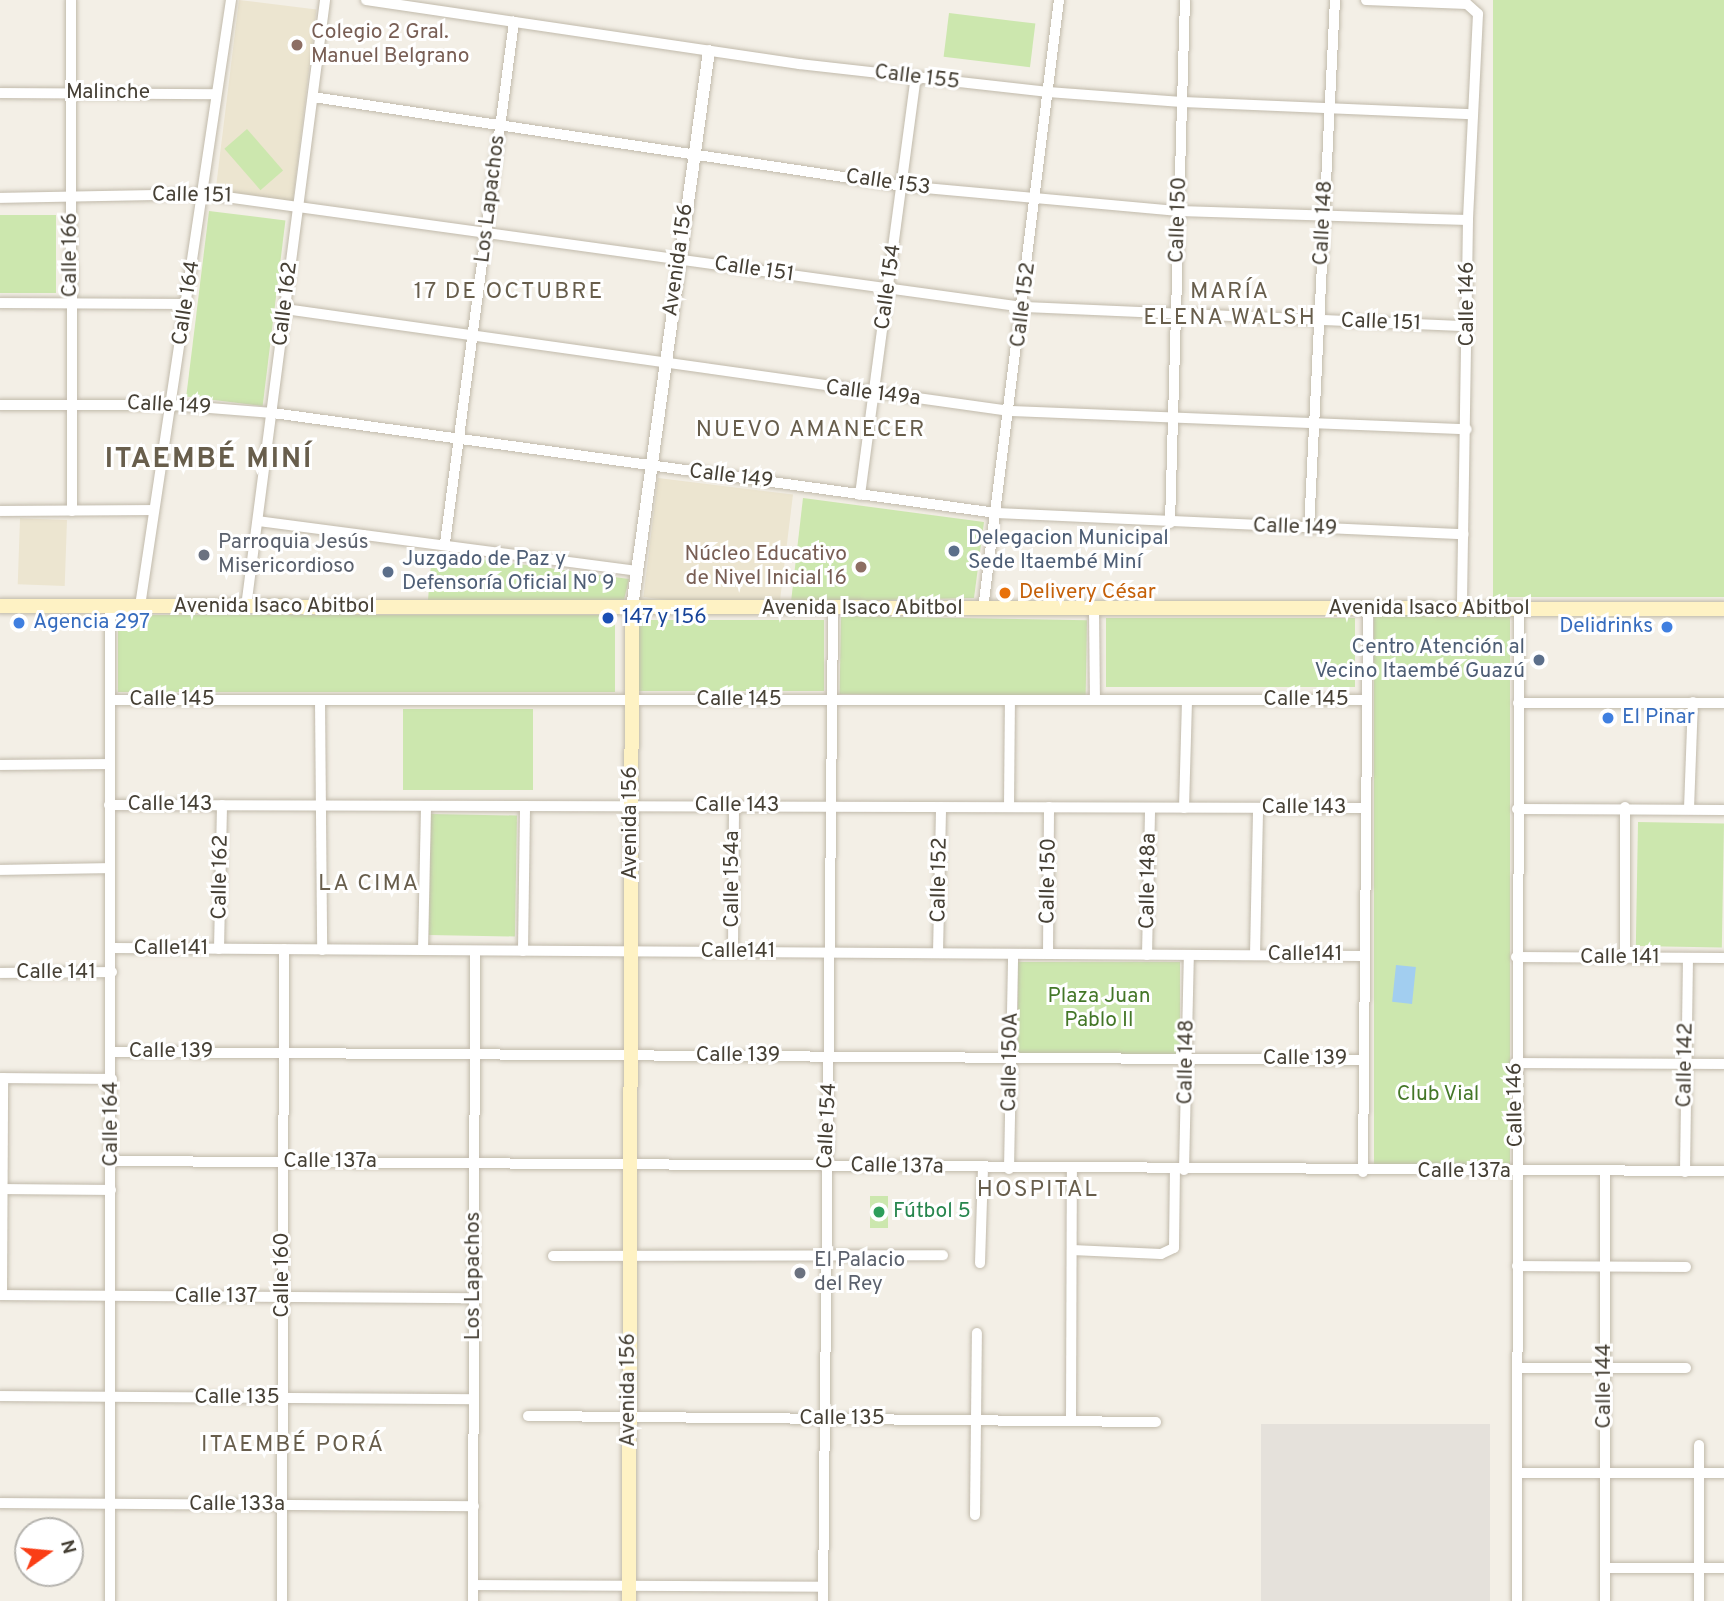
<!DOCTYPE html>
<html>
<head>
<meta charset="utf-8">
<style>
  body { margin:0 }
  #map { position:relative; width:1724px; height:1601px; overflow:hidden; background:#f3efe6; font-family:Overpass,sans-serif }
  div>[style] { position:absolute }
  .industrial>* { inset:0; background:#e5e1db; transform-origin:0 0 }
  .education>* { inset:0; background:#ece5d0; transform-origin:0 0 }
  .green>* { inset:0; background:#cce7ae; transform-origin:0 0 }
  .water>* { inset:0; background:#a2cef0; transform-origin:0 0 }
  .roads { filter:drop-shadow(0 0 2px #c1baab) drop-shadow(0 0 2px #c1baab) }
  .minor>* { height:10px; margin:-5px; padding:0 5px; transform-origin:5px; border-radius:5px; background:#fff }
  .tertiary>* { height:12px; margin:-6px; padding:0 6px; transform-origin:6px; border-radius:6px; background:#fff }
  .secondary>* { height:14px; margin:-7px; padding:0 7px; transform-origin:7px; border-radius:7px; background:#fef2c4 }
  .dots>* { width:19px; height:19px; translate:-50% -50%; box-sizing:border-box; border:4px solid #fff; border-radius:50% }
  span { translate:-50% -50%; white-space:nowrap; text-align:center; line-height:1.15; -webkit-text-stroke:6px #fff; paint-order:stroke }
  .education-label { font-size:21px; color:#785e54 }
  .left { translate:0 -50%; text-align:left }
  .right { translate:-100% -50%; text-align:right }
  .street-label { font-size:21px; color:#464035 }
  .service-label { font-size:21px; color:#4e5e75 }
  .worship-label { font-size:21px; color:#5b616d }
  .food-label { font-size:21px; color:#c56008 }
  .transit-label { font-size:21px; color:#164399 }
  .shop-label { font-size:21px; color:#366cbe }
  .park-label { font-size:21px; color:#447728 }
  .leisure-label { font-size:21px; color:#27864d }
  .neighbourhood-label { font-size:23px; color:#685e4c; letter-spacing:2px }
  .district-label { font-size:28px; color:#685e4c; font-weight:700; letter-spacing:2px }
  .north { position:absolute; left:14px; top:1517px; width:70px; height:70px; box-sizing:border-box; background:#fff; border:2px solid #b5b3ae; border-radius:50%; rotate:75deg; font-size:19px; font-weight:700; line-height:28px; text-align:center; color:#464035 }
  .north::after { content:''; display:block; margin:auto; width:24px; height:32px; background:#fa3e16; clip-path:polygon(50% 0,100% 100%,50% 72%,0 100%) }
</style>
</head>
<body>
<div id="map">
  <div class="industrial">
    <i style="left:1490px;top:1424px;width:177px;height:229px;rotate:90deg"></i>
  </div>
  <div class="education">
    <i style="left:239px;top:0;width:78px;height:195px;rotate:7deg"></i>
    <i style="left:658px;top:478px;width:136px;height:120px;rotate:7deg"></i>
    <i style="left:67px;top:520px;width:66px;height:47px;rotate:92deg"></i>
  </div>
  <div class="green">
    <i style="left:1493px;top:0;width:231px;height:597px"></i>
    <i style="left:949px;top:13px;width:87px;height:44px;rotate:7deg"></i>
    <i style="left:247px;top:129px;width:55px;height:30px;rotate:49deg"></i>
    <i style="left:209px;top:211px;width:77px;height:187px;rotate:7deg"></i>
    <i style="left:0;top:215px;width:56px;height:78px"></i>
    <i style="clip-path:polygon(803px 498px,984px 522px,974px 598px,791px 602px)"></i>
    <i style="clip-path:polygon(432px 552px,629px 579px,624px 600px,428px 600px)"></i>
    <i style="left:1510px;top:614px;width:551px;height:136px;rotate:90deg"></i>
    <i style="left:615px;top:615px;width:77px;height:497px;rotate:90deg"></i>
    <i style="left:841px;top:616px;width:246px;height:78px;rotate:1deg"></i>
    <i style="left:1106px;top:618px;width:249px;height:69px"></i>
    <i style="left:638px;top:620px;width:186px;height:71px"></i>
    <i style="left:403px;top:709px;width:130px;height:81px"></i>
    <i style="left:431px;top:814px;width:86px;height:121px;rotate:1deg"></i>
    <i style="left:1638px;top:822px;width:86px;height:124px;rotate:1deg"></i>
    <i style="left:1018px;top:962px;width:162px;height:94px"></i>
    <i style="left:870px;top:1196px;width:18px;height:32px"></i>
  </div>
  <div class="water">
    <i style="left:1396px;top:965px;width:20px;height:37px;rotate:6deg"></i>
  </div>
  <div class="roads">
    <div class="minor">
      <i style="left:71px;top:0;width:511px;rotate:89.89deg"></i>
      <i style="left:366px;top:0;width:438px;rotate:8.4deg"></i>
      <i style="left:799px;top:64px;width:251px;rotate:6.4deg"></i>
      <i style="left:1048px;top:92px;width:134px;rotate:4.3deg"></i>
      <i style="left:1182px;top:102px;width:291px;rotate:2.4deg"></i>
      <i style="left:1366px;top:0;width:101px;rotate:2.3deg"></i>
      <i style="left:1467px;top:4px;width:15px;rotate:42deg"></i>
      <i style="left:1478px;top:14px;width:206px;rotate:92.8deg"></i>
      <i style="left:1468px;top:220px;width:389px;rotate:90.9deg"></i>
      <i style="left:0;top:93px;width:216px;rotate:0.3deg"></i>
      <i style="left:313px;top:97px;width:597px;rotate:8.58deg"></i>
      <i style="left:903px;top:186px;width:277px;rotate:5.2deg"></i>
      <i style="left:1179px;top:211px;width:289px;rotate:1.8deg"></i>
      <i style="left:0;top:198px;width:204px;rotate:-1.1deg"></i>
      <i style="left:204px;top:194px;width:828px;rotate:7.85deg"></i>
      <i style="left:1024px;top:307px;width:444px;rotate:2.5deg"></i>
      <i style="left:0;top:303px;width:186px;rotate:0.3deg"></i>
      <i style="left:285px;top:309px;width:732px;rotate:8.01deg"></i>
      <i style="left:1010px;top:411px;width:457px;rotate:2.3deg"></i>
      <i style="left:0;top:405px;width:172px"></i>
      <i style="left:172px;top:405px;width:101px;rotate:4.5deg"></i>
      <i style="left:273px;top:413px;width:730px;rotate:7.87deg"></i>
      <i style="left:996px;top:513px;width:468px;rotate:2.6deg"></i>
      <i style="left:860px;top:495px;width:421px;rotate:-82.4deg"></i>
      <i style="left:0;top:511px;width:154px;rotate:-0.4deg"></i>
      <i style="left:258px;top:521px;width:381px;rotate:7.5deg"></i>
      <i style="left:1170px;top:523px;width:523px;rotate:-88.36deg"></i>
      <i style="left:1309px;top:529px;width:530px;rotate:-87.19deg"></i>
      <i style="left:445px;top:543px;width:526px;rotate:-82.46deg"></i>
      <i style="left:110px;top:606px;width:995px;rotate:90deg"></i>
      <i style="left:140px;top:606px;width:613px;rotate:-81.46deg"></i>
      <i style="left:246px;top:607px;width:612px;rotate:-82.58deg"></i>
      <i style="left:983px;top:609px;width:614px;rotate:-82.89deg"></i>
      <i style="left:1094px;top:609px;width:91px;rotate:89.4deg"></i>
      <i style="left:110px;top:700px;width:1257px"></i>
      <i style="left:320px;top:700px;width:250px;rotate:89.5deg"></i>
      <i style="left:1518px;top:703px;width:206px"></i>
      <i style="left:0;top:765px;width:109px;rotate:-0.5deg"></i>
      <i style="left:109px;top:805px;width:1257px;rotate:0.14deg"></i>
      <i style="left:1009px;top:807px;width:107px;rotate:-89.5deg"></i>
      <i style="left:1184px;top:808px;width:108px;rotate:-88.4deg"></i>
      <i style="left:1517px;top:809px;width:207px;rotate:0.3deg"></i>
      <i style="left:1689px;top:809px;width:107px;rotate:-87.9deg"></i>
      <i style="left:0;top:870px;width:110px;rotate:-1deg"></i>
      <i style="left:111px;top:948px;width:1254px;rotate:0.37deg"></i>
      <i style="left:219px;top:949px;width:144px;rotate:-88.8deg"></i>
      <i style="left:423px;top:950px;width:144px;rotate:-88.8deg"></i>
      <i style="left:523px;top:951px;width:145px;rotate:-89.2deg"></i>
      <i style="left:733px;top:952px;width:146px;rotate:-89.6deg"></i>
      <i style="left:938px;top:953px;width:146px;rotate:-88.8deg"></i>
      <i style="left:1048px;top:954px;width:147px;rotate:-89.6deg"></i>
      <i style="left:1147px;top:955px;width:147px;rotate:-88.8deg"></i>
      <i style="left:1255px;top:955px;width:147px;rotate:-88.8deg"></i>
      <i style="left:1516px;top:957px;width:208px;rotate:0.3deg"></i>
      <i style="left:1625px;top:958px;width:151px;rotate:-90deg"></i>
      <i style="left:0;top:973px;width:112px;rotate:-0.5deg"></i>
      <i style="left:112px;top:1052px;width:1252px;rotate:0.37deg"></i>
      <i style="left:1515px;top:1063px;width:209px;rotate:0.3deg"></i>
      <i style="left:0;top:1078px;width:112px;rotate:0.5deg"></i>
      <i style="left:111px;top:1161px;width:1613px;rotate:0.36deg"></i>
      <i style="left:1009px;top:1169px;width:215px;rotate:-88.9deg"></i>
      <i style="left:1184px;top:1170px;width:215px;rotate:-88.7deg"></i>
      <i style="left:1363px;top:1172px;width:563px;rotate:-89.49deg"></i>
      <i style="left:1605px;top:1172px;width:429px;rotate:90deg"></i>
      <i style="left:1685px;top:1172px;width:214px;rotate:-89.2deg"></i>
      <i style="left:2px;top:1189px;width:109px;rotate:0.5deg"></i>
      <i style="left:1072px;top:1250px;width:89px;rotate:2.6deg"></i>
      <i style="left:1161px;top:1254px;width:14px;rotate:-25deg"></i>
      <i style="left:1174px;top:1248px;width:78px;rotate:-89.3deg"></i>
      <i style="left:553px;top:1256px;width:390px;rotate:-0.1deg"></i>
      <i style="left:980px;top:1263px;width:94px;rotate:-88.2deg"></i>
      <i style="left:1517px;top:1266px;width:169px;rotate:0.3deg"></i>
      <i style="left:0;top:1295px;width:474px;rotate:0.4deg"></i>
      <i style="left:2px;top:1295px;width:217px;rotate:-89.7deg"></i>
      <i style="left:1517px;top:1368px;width:169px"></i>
      <i style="left:0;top:1396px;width:474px;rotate:0.4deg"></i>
      <i style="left:528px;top:1416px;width:628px;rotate:0.55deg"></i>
      <i style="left:1071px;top:1421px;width:251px;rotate:-89.8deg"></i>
      <i style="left:1699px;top:1445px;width:156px;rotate:90deg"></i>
      <i style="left:1517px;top:1473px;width:207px"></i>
      <i style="left:0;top:1503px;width:474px;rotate:0.4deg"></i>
      <i style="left:975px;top:1515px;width:182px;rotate:-89.4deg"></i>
      <i style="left:1605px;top:1568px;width:119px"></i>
      <i style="left:473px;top:1585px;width:350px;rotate:0.3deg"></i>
      <i style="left:282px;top:1601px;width:652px;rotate:-89.82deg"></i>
      <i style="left:473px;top:1601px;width:650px;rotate:-89.82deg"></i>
      <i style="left:823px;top:1601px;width:992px;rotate:-89.42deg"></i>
      <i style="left:1517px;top:1601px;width:992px;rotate:-89.88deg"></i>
    </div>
    <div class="tertiary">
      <i style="left:632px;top:608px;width:562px;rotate:-82.13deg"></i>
    </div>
    <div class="secondary">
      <i style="left:0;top:606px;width:1724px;rotate:0.1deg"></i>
      <i style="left:629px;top:1601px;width:993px;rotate:-89.83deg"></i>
    </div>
  </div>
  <div class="dots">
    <i style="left:297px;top:45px;background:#8d6e63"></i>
    <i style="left:954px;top:551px;background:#5c6f8a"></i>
    <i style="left:204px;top:555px;background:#6b7280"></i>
    <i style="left:861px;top:567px;background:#8d6e63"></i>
    <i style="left:388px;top:572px;background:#5c6f8a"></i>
    <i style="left:1005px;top:593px;background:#e8710a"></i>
    <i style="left:608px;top:618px;background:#1a4fb4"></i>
    <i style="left:19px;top:623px;background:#3f7fe0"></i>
    <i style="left:1667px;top:627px;background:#3f7fe0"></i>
    <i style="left:1539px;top:660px;background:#5c6f8a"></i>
    <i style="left:1608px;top:718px;background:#3f7fe0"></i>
    <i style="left:879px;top:1212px;background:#2e9e5b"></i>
    <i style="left:800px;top:1273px;background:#6b7280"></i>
  </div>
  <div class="education-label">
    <span class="left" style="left:311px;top:45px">Colegio 2 Gral.<br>Manuel Belgrano</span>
    <span class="right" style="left:847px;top:567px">Núcleo Educativo<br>de Nivel Inicial 16</span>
  </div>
  <div class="street-label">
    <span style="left:917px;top:78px;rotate:7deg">Calle 155</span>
    <span style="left:108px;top:93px">Malinche</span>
    <span style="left:888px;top:183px;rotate:8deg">Calle 153</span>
    <span style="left:192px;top:196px;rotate:1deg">Calle 151</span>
    <span style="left:491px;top:199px;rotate:-83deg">Los Lapachos</span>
    <span style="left:1179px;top:220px;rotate:-88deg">Calle 150</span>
    <span style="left:1324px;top:223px;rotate:-87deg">Calle 148</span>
    <span style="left:71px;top:255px;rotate:-90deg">Calle 166</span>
    <span style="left:679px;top:260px;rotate:-82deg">Avenida 156</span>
    <span style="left:754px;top:270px;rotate:8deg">Calle 151</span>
    <span style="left:889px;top:287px;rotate:-82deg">Calle 154</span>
    <span style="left:187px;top:303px;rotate:-81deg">Calle 164</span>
    <span style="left:286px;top:304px;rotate:-83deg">Calle 162</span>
    <span style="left:1468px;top:304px;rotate:-90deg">Calle 146</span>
    <span style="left:1024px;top:305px;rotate:-83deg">Calle 152</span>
    <span style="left:1381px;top:323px;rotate:2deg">Calle 151</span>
    <span style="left:873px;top:394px;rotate:7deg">Calle 149a</span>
    <span style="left:169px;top:406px;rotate:3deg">Calle 149</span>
    <span style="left:731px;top:477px;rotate:7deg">Calle 149</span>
    <span style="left:1295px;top:528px;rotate:2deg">Calle 149</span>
    <span style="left:274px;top:607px">Avenida Isaco Abitbol</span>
    <span style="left:862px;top:609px">Avenida Isaco Abitbol</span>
    <span style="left:1429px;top:609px">Avenida Isaco Abitbol</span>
    <span style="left:172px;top:700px">Calle 145</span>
    <span style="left:739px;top:700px">Calle 145</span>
    <span style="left:1306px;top:700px">Calle 145</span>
    <span style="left:170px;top:805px">Calle 143</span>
    <span style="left:737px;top:806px">Calle 143</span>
    <span style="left:1304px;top:808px">Calle 143</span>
    <span style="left:631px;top:823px;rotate:-90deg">Avenida 156</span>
    <span style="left:221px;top:877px;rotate:-89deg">Calle 162</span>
    <span style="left:733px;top:879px;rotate:-90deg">Calle 154a</span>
    <span style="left:940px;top:880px;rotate:-89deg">Calle 152</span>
    <span style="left:1049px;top:881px;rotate:-89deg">Calle 150</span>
    <span style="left:1149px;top:881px;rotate:-89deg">Calle 148a</span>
    <span style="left:171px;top:949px">Calle141</span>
    <span style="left:738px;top:952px">Calle141</span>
    <span style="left:1305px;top:955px">Calle141</span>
    <span style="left:1620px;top:958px">Calle 141</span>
    <span style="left:56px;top:973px">Calle 141</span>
    <span style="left:171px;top:1052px">Calle 139</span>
    <span style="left:738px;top:1056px">Calle 139</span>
    <span style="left:1305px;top:1059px">Calle 139</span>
    <span style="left:1011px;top:1062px;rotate:-89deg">Calle 150A</span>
    <span style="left:1187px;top:1062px;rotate:-89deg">Calle 148</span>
    <span style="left:1686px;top:1065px;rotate:-89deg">Calle 142</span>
    <span style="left:1516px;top:1105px;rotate:-91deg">Calle 146</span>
    <span style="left:112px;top:1124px;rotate:-90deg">Calle 164</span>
    <span style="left:828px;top:1126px;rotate:-87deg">Calle 154</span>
    <span style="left:330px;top:1162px">Calle 137a</span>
    <span style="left:897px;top:1167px;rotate:1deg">Calle 137a</span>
    <span style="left:1464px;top:1172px">Calle 137a</span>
    <span style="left:283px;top:1275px;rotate:-90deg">Calle 160</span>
    <span style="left:474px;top:1276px;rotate:-90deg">Los Lapachos</span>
    <span style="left:216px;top:1297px">Calle 137</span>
    <span style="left:1605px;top:1386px;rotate:-90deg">Calle 144</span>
    <span style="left:629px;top:1390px;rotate:-90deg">Avenida 156</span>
    <span style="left:237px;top:1398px">Calle 135</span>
    <span style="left:842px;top:1419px">Calle 135</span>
    <span style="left:237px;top:1505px">Calle 133a</span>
  </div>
  <div class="service-label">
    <span class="left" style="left:968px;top:551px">Delegacion Municipal<br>Sede Itaembé Miní</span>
    <span class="left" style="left:402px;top:572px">Juzgado de Paz y<br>Defensoría Oficial Nº 9</span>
    <span class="right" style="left:1525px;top:660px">Centro Atención al<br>Vecino Itaembé Guazú</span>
  </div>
  <div class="worship-label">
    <span class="left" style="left:218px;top:555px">Parroquia Jesús<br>Misericordioso</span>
    <span class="left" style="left:814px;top:1273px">El Palacio<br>del Rey</span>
  </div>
  <div class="food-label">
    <span class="left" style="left:1019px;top:593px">Delivery César</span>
  </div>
  <div class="transit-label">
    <span class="left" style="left:622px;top:618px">147 y 156</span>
  </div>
  <div class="shop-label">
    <span class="left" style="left:33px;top:623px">Agencia 297</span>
    <span class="right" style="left:1653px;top:627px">Delidrinks</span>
    <span class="left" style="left:1622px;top:718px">El Pinar</span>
  </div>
  <div class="park-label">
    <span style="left:1099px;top:1009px">Plaza Juan<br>Pablo II</span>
    <span style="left:1438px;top:1095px">Club Vial</span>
  </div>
  <div class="leisure-label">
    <span class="left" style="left:893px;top:1212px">Fútbol 5</span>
  </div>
  <div class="neighbourhood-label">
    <span style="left:509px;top:293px">17 DE OCTUBRE</span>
    <span style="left:1230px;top:306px">MARÍA<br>ELENA WALSH</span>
    <span style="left:811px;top:431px">NUEVO AMANECER</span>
    <span style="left:369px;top:885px">LA CIMA</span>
    <span style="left:1038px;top:1191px">HOSPITAL</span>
    <span style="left:293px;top:1446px">ITAEMBÉ PORÁ</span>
  </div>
  <div class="district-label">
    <span style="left:209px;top:460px">ITAEMBÉ MINÍ</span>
  </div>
  <div class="north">N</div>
</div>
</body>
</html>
